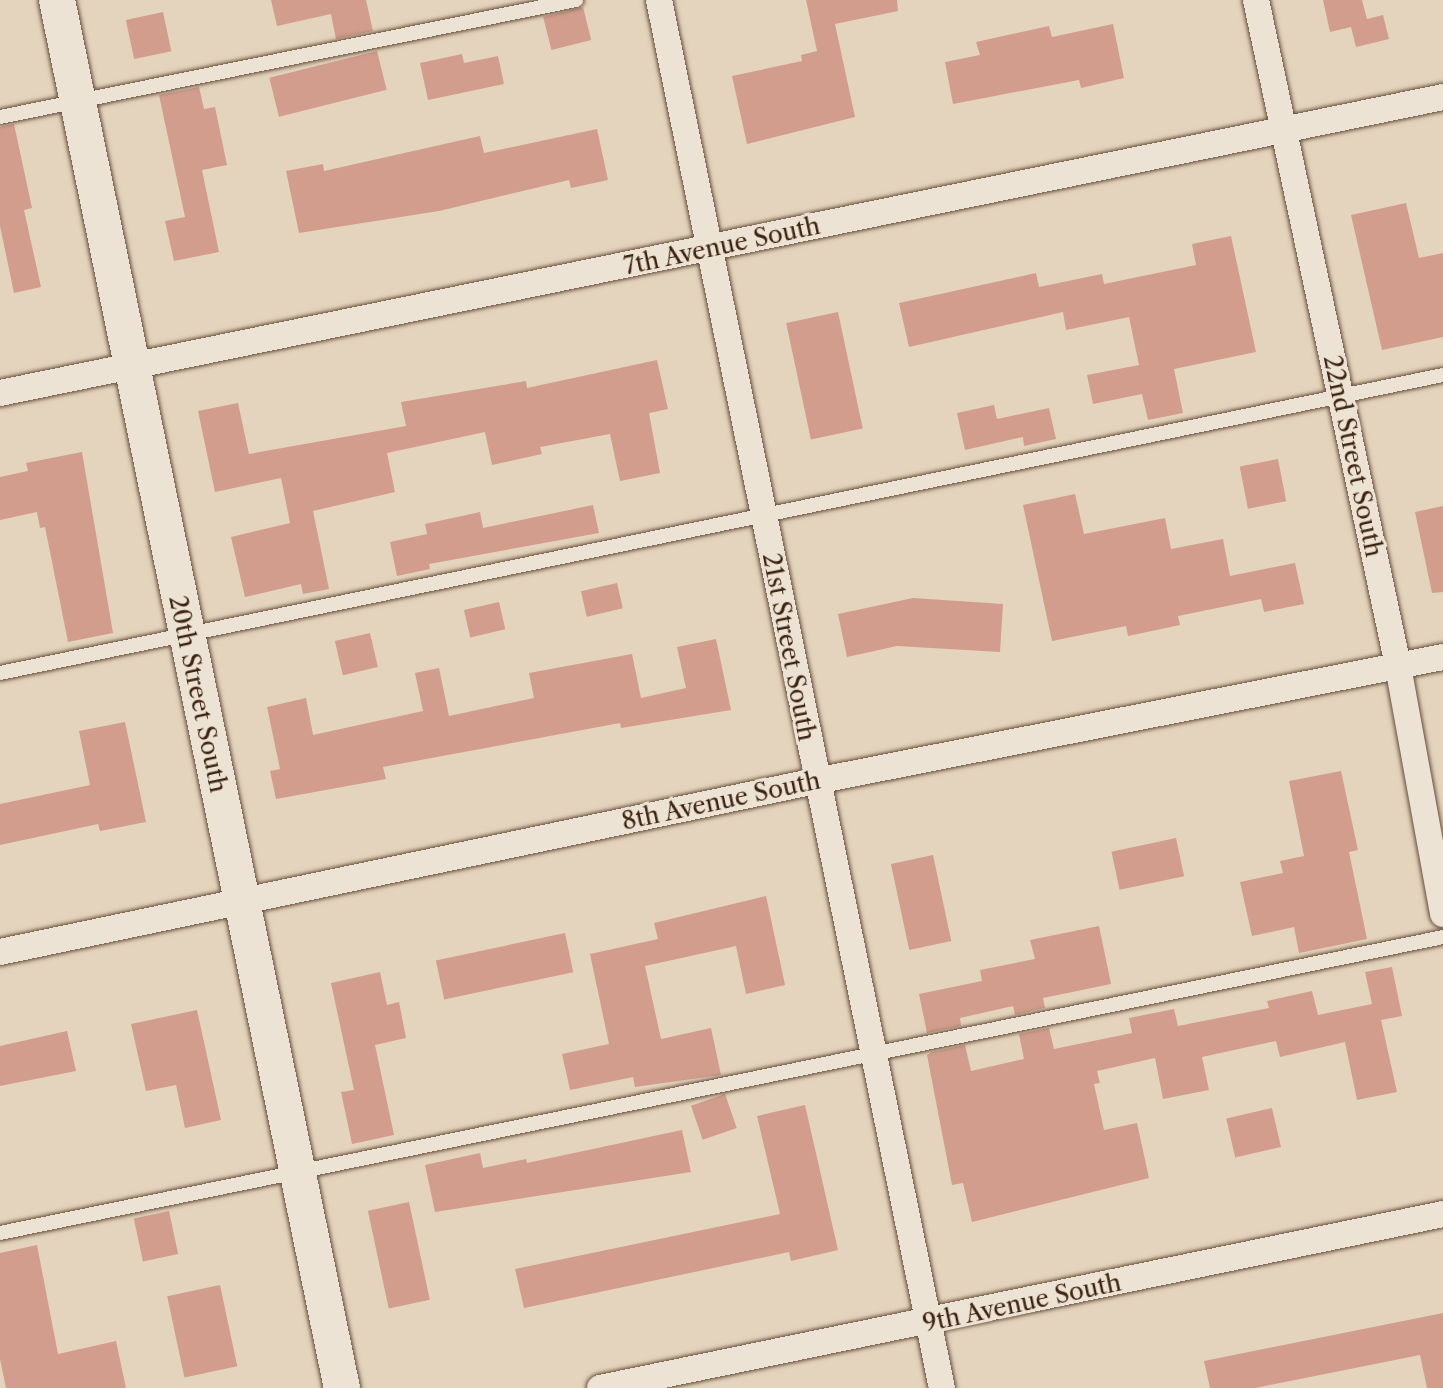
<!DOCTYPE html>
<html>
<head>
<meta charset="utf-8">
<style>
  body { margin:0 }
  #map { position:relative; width:1443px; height:1388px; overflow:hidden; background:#e4d4bd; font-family:"Libre Caslon Text",serif }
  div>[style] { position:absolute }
  .building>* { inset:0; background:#d29d8d; transform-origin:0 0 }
  .roads { filter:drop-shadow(0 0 2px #664e3a) drop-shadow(0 0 2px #664e3a) }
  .lane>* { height:14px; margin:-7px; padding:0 7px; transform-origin:7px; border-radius:7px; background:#ede3d4 }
  .street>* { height:26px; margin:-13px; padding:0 13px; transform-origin:13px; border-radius:13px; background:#ede3d4 }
  .secondary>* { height:36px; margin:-18px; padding:0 18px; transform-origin:18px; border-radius:18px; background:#ede3d4 }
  span { translate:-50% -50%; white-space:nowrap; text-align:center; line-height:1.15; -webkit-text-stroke:6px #ede3d4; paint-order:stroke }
  .street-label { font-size:24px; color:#3c220f }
</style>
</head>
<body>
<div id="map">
  <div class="building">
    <i style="clip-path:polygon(271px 0,366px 0,373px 31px,336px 39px,331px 14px,277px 26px)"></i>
    <i style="clip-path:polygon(806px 0,897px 0,898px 11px,835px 24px,855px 117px,747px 144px,732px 76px,802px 61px,801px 55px,817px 51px)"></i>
    <i style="clip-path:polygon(1323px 0,1362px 0,1367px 19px,1383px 15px,1389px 39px,1356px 47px,1351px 27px,1330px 32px)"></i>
    <i style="left:583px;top:7px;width:34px;height:41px;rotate:76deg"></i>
    <i style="left:163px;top:12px;width:40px;height:38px;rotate:78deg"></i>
    <i style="clip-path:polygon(1113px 24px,1124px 78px,1081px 88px,1079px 80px,953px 104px,945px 62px,980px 55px,976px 42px,1049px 26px,1052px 37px)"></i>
    <i style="left:377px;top:51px;width:40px;height:111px;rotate:76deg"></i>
    <i style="clip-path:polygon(462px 54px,464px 63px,498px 56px,504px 84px,428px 100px,420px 63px)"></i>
    <i style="clip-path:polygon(199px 87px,204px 109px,215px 107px,227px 165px,202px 170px,219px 252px,174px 261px,165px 221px,185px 217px,159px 95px)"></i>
    <i style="clip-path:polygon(14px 124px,32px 208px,24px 210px,41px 287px,14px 293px,0 226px,0 127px)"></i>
    <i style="clip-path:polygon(597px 129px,608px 180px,571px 188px,569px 180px,439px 211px,299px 233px,286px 171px,323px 164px,324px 171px,480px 136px,484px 153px)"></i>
    <i style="clip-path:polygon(1406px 203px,1419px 258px,1443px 253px,1443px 337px,1382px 350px,1351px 215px)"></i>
    <i style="clip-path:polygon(1231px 236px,1256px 352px,1174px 369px,1183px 413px,1148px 420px,1142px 394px,1093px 404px,1087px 375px,1139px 365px,1129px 317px,1066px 330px,1063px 312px,909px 347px,899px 303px,1036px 273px,1039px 287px,1102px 274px,1104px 284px,1196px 265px,1192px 244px)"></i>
    <i style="left:838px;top:312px;width:119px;height:53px;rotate:78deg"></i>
    <i style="clip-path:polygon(657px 360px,668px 409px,649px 413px,660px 473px,620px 481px,610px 434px,540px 447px,542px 454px,492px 465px,485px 432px,387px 453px,395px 492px,313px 511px,329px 589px,303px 594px,301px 584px,245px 597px,231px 537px,290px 523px,281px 478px,215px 492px,198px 411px,238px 403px,249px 454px,406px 426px,401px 402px,526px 381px,527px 388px)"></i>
    <i style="clip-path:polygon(994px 405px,997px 419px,1049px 408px,1056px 439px,1024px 446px,1023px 437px,965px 450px,957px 413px)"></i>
    <i style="clip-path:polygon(82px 452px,113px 633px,68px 642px,45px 527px,40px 528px,37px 512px,0 520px,0 477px,28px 471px,26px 463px)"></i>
    <i style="left:1278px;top:459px;width:43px;height:39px;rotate:79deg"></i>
    <i style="clip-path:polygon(1075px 494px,1084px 534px,1165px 518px,1171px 549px,1223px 539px,1230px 576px,1295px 563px,1304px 604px,1264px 612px,1261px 599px,1178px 616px,1180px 625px,1128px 636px,1126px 626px,1052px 641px,1023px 505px)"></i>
    <i style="clip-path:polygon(593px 505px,599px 533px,429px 564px,430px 569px,397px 576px,390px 542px,427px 534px,425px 524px,480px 512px,483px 528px)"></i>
    <i style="clip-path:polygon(1443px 506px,1443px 592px,1432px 593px,1415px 512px)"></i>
    <i style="left:617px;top:583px;width:26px;height:37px;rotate:77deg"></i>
    <i style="clip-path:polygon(913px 598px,1003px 604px,1000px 652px,897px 646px,847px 657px,838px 614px)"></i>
    <i style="left:499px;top:602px;width:28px;height:36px;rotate:77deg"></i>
    <i style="left:370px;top:633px;width:35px;height:36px;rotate:77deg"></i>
    <i style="clip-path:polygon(716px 639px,731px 710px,621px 728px,620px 723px,383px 767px,386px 779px,276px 799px,270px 771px,280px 769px,267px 707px,306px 698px,313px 735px,423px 711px,415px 673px,439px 668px,449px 716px,534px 698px,529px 673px,632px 654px,641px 698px,686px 688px,677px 647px)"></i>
    <i style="clip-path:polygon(125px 722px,146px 822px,100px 831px,98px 824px,0 845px,0 804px,90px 785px,79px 731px)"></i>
    <i style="clip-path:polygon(1341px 771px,1358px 850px,1349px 852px,1367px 939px,1299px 953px,1294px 927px,1252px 936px,1240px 882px,1283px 873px,1280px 861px,1304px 856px,1289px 781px)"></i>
    <i style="left:1176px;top:838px;width:39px;height:66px;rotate:78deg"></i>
    <i style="left:933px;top:855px;width:88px;height:43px;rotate:78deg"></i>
    <i style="clip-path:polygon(766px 896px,785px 985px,746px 994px,736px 946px,645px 966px,661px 1039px,711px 1028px,721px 1075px,635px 1087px,633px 1077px,570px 1090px,562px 1054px,609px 1044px,590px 954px,658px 939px,654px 923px)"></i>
    <i style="clip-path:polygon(1099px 926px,1111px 984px,1043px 998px,1045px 1008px,1015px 1015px,1013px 1006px,960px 1018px,961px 1026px,927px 1033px,919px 994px,982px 981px,980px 970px,1035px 959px,1030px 940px)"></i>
    <i style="left:565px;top:933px;width:40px;height:132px;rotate:78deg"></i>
    <i style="clip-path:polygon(1392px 967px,1402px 1016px,1381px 1020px,1397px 1092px,1357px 1100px,1345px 1042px,1280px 1057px,1276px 1041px,1202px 1057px,1209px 1090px,1163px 1099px,1155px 1058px,1097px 1071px,1100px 1083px,1094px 1084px,1104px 1130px,1137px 1123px,1149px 1178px,972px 1222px,963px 1183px,952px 1185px,927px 1055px,932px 1052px,965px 1045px,971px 1071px,1024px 1059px,1019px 1034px,1049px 1028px,1054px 1049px,1132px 1033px,1129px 1018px,1174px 1009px,1178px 1026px,1269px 1008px,1267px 1001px,1312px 991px,1318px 1015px,1372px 1004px,1365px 972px)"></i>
    <i style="clip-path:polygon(380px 972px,387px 1005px,399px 1002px,406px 1038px,375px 1045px,394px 1135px,352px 1144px,341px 1092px,354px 1090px,331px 983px)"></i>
    <i style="clip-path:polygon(197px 1010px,221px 1120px,185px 1128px,176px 1085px,146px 1091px,131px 1024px)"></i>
    <i style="clip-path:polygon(67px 1031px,76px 1071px,0 1086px,0 1046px)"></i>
    <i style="left:725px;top:1094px;width:36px;height:36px;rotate:71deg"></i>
    <i style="clip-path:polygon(805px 1105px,838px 1250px,791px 1261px,789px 1252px,524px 1308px,515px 1269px,780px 1214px,757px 1116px)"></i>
    <i style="left:1272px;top:1108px;width:40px;height:47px;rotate:77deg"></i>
    <i style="clip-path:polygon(682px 1130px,691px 1172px,435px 1212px,425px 1165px,480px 1153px,483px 1168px,526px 1159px,527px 1163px)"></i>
    <i style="left:409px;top:1202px;width:100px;height:42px;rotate:78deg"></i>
    <i style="left:169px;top:1211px;width:44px;height:36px;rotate:78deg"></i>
    <i style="clip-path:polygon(37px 1245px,58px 1354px,116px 1341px,126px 1388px,6px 1388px,0 1359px,0 1253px)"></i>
    <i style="left:220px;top:1285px;width:83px;height:54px;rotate:78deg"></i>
    <i style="clip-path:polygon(1443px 1313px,1443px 1388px,1427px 1388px,1420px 1355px,1255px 1388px,1210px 1388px,1204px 1361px)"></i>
  </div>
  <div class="roads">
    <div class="lane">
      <i style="left:0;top:117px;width:588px;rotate:-11.48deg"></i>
      <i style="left:0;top:673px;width:1473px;rotate:-11.67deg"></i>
      <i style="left:0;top:1233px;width:1473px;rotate:-11.59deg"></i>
    </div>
    <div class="street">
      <i style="left:659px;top:0;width:1417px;rotate:78.48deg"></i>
      <i style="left:1256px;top:0;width:681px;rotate:77.96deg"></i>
      <i style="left:1398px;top:666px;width:252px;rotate:79.7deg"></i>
      <i style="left:0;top:393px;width:1473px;rotate:-11.59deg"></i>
      <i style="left:0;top:952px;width:834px;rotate:-11.84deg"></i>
      <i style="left:816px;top:781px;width:639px;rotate:-11.19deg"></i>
      <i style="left:600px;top:1388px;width:861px;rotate:-11.66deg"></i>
    </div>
    <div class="secondary">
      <i style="left:57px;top:0;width:1417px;rotate:78.4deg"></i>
    </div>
  </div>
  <div class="street-label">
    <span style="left:722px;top:246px;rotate:-12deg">7th Avenue South</span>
    <span style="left:1353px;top:456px;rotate:78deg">22nd Street South</span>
    <span style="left:789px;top:647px;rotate:79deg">21st Street South</span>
    <span style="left:198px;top:694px;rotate:78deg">20th Street South</span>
    <span style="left:721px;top:801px;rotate:-12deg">8th Avenue South</span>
    <span style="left:1022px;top:1303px;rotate:-12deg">9th Avenue South</span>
  </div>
</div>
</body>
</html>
